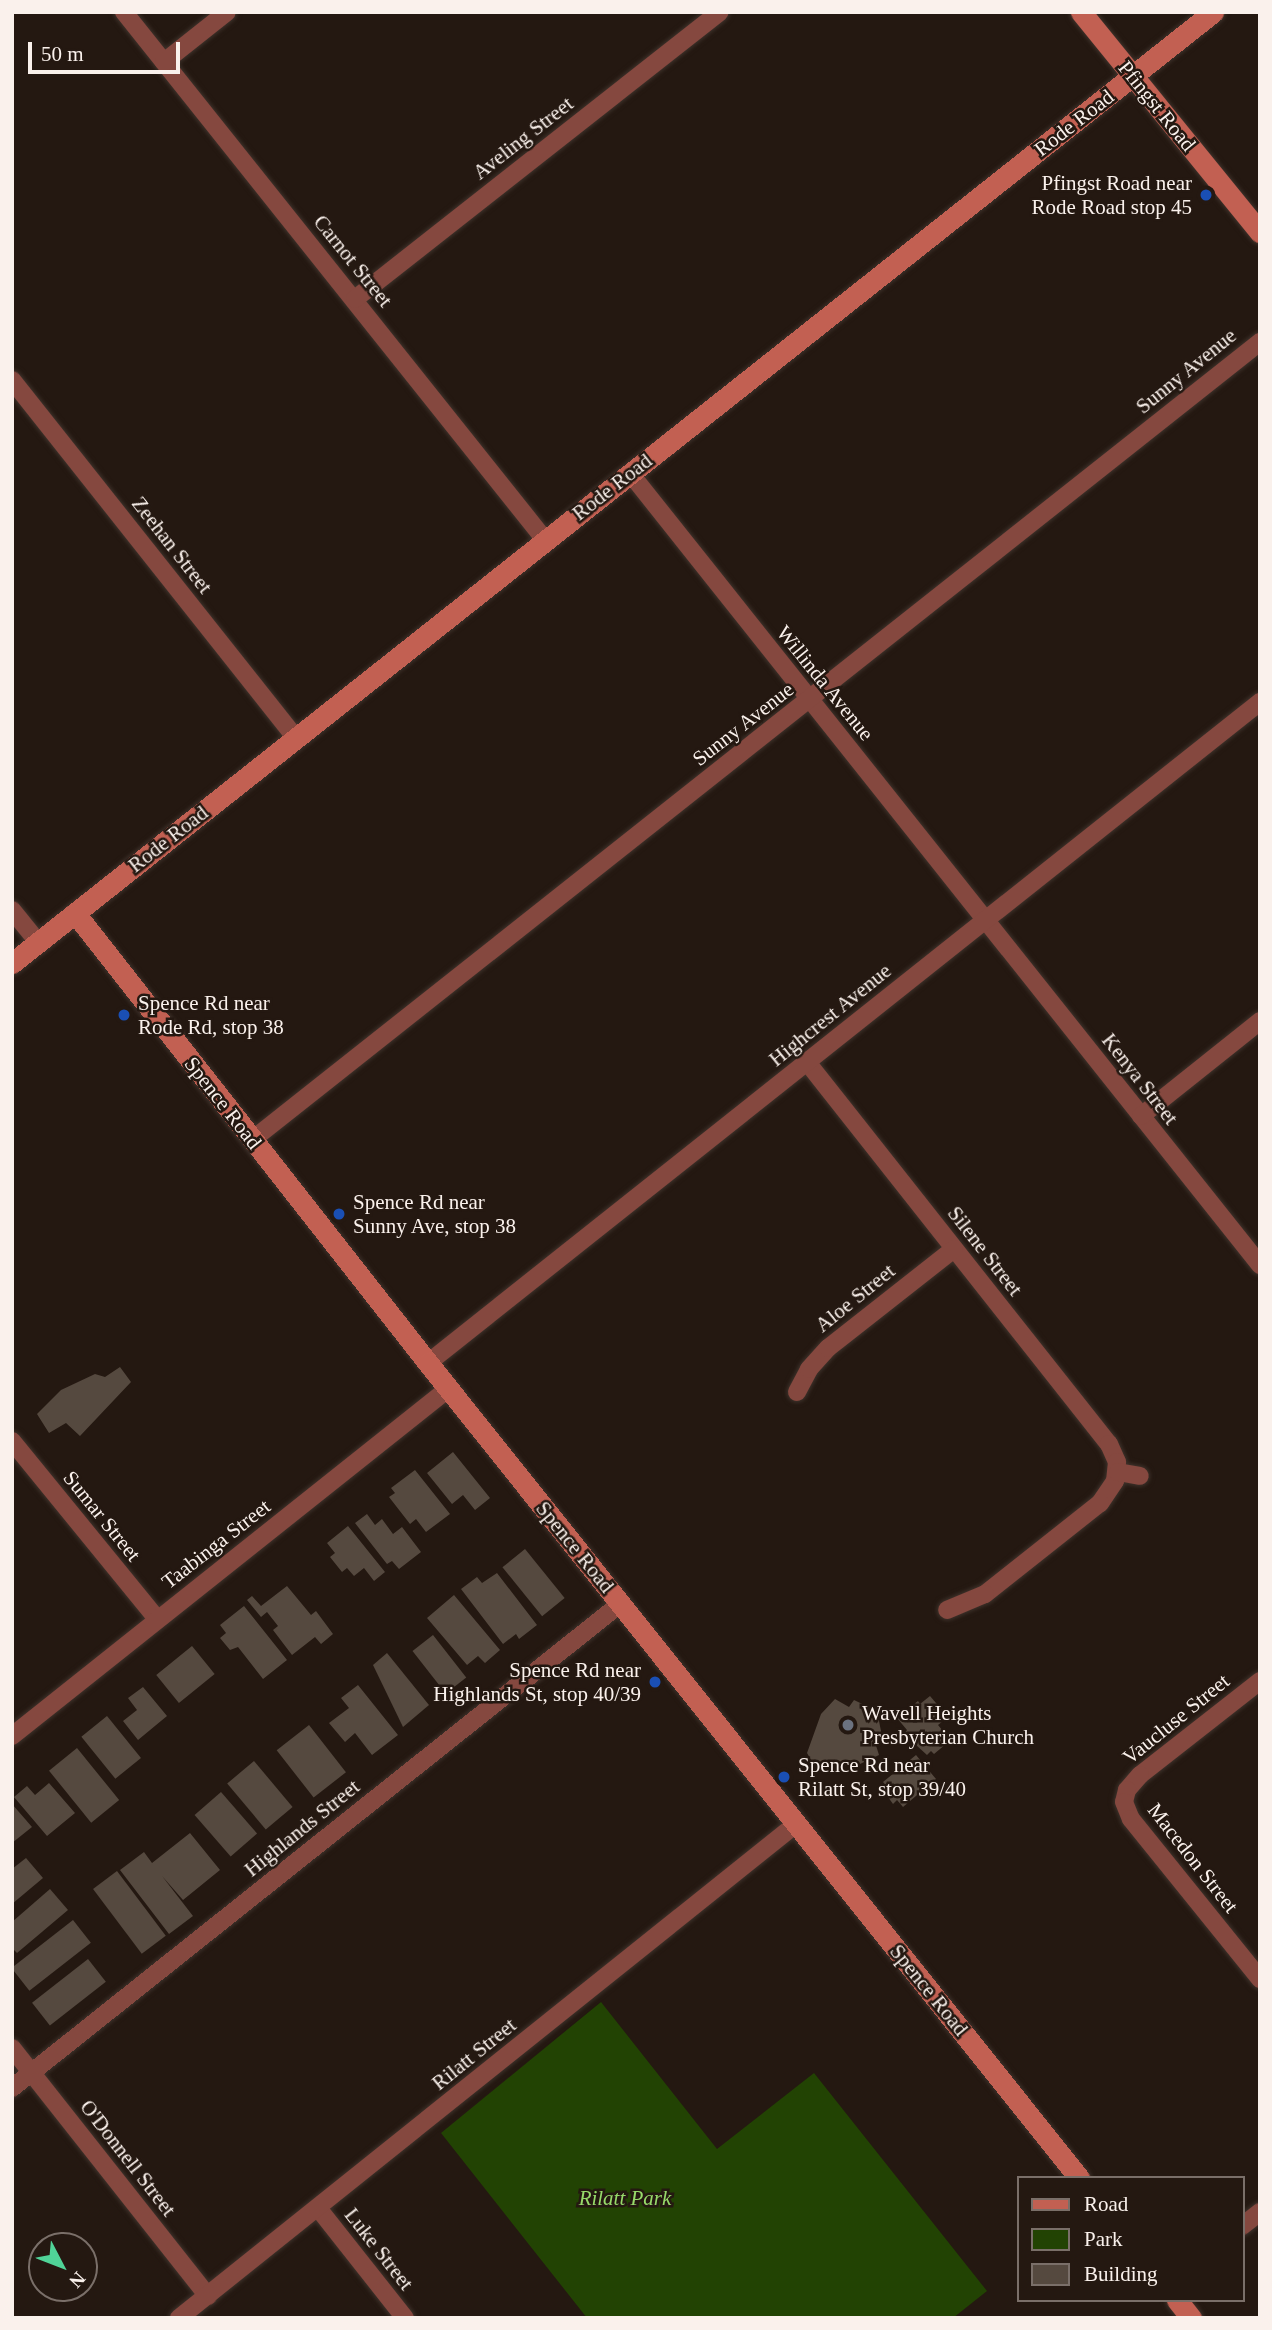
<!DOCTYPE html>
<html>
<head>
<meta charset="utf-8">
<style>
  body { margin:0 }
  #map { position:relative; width:1272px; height:2330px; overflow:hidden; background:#241811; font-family:Georgia,serif }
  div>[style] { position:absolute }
  .green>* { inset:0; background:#224303 }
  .building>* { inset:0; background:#55493f; transform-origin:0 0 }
  .roads { filter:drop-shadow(0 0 2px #3e322b) drop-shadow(0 0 2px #3e322b) }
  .street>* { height:18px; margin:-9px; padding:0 9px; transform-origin:9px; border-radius:9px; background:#85483f }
  .secondary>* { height:21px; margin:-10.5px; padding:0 10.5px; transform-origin:10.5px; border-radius:10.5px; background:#c26052 }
  .dots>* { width:19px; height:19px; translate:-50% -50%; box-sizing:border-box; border:4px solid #241811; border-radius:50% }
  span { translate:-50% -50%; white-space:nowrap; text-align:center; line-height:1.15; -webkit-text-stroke:5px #241811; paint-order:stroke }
  .street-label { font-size:21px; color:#faf1ec }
  .poi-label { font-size:21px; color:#faf1ec }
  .right { translate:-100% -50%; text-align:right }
  .left { translate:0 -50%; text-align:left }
  .park-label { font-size:21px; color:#97da6a; font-style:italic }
  .frame { position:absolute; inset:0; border:14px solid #faf1ec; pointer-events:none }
  .legend { position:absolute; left:1017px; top:2176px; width:228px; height:126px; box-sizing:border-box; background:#241811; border:2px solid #7a6f69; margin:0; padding:9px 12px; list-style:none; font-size:21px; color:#faf1ec }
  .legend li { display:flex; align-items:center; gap:14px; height:35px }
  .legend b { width:35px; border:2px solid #7a6f69 }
  .north { position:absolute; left:28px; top:2232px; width:70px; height:70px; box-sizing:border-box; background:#241811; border:2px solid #7a6f69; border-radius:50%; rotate:132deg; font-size:19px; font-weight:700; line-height:28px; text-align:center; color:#faf1ec }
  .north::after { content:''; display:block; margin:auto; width:24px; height:32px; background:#50d398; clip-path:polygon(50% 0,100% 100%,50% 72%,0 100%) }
  .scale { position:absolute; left:28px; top:42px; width:152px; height:32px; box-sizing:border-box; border:4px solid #faf1ec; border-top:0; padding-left:9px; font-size:21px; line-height:24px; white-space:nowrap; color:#faf1ec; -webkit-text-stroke:5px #241811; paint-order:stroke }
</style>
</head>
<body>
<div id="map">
  <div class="green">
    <i style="clip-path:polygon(601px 2002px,717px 2149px,814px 2073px,987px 2291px,953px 2318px,587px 2318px,441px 2133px)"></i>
  </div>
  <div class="building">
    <i style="clip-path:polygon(120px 1367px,131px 1382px,80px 1436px,66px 1423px,49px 1433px,37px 1414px,61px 1390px,95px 1374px,105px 1377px)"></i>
    <i style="clip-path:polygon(453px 1452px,490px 1498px,475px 1510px,463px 1495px,452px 1504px,427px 1473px)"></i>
    <i style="clip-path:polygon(415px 1470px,450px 1514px,426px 1532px,416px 1519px,410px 1524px,389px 1497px,395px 1493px,391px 1488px)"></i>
    <i style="clip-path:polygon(367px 1514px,375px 1525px,382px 1519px,393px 1534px,402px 1527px,421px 1552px,399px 1569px,392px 1561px,387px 1564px,355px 1523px)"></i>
    <i style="clip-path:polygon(348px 1526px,385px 1572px,374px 1581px,364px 1568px,354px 1576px,347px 1568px,342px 1572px,330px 1557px,335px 1553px,327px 1543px)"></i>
    <i style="left:525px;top:1549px;width:63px;height:29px;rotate:51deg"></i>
    <i style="clip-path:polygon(497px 1573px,537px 1625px,519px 1639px,516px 1634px,503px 1644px,461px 1589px,477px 1577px,482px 1583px)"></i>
    <i style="clip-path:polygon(287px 1586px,311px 1615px,316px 1611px,333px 1634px,321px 1644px,315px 1637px,292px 1655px,273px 1630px,278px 1626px,267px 1612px,261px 1617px,247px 1600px,252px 1596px,261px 1606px)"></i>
    <i style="clip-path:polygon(454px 1595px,500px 1650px,485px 1663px,478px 1656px,467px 1665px,427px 1618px)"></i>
    <i style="clip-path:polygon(244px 1606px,287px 1660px,263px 1679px,238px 1647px,230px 1650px,220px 1638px,226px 1633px,220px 1625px)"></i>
    <i style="left:433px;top:1635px;width:54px;height:26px;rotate:52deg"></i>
    <i style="left:192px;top:1646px;width:36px;height:46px;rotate:51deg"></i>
    <i style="clip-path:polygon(387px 1653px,429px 1705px,403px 1727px,373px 1665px)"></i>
    <i style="clip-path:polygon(358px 1685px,398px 1735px,372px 1755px,355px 1733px,345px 1742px,329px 1723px,349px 1708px,341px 1698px)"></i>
    <i style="clip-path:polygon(143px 1687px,167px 1716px,138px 1740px,123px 1721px,137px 1710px,128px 1698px)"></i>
    <i style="clip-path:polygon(930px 1696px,948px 1717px,938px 1725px,948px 1737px,943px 1740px,946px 1744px,934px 1754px,931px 1751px,927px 1755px,904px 1734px,907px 1730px,897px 1718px,918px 1701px,920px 1704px)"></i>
    <i style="clip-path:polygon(835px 1699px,849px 1707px,854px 1700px,877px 1711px,882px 1736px,874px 1739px,879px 1755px,860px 1764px,817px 1770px,807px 1753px,821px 1714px)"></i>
    <i style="left:107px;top:1716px;width:54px;height:33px;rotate:51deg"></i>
    <i style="left:309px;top:1725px;width:60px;height:41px;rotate:52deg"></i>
    <i style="left:77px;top:1748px;width:67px;height:36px;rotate:51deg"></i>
    <i style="clip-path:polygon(916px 1755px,936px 1779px,903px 1807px,897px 1800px,893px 1804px,883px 1790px,887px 1787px,883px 1782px)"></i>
    <i style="left:254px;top:1761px;width:60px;height:35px;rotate:50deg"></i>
    <i style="clip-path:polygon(49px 1783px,75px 1813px,47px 1836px,14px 1797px,27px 1786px,35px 1795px)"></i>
    <i style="left:221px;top:1792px;width:55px;height:35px;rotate:49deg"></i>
    <i style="clip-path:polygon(12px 1804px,32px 1827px,12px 1843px)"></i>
    <i style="clip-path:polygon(190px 1833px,220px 1870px,183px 1900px,162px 1876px,193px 1916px,169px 1934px,120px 1870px,144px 1852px,152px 1863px)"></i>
    <i style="clip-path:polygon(26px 1858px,43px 1878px,12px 1904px,12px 1869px)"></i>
    <i style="left:117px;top:1871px;width:81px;height:30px;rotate:53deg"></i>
    <i style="clip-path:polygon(50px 1889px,68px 1910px,17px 1953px,12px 1948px,12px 1922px)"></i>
    <i style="left:73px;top:1920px;width:29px;height:78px;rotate:52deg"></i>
    <i style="left:88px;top:1959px;width:29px;height:71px;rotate:52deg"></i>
  </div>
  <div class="roads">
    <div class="street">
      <i style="left:124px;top:12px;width:675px;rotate:51.43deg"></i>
      <i style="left:164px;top:62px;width:80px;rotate:-38.4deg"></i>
      <i style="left:355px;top:299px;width:464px;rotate:-38.2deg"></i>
      <i style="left:12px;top:380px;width:457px;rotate:51.6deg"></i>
      <i style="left:630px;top:473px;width:1012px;rotate:51.5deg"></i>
      <i style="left:12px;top:910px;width:41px;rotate:50.9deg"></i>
      <i style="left:807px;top:1062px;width:487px;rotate:51.7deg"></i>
      <i style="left:1109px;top:1444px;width:20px;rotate:66deg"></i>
      <i style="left:1117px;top:1462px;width:19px;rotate:96deg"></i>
      <i style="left:1115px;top:1481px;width:27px;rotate:124deg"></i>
      <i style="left:1100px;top:1503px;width:147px;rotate:141.6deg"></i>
      <i style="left:985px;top:1594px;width:41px;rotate:157.2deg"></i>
      <i style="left:1141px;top:1116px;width:152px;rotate:-38.6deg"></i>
      <i style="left:252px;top:1140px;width:1286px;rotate:-38.37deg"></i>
      <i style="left:428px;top:1363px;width:1063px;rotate:-38.47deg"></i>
      <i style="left:797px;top:1392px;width:26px;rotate:-62deg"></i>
      <i style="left:809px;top:1369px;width:28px;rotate:-48deg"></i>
      <i style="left:828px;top:1348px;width:160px;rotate:-38.2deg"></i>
      <i style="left:12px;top:1441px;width:230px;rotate:50.8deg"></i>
      <i style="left:1118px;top:1472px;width:22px;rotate:10deg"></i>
      <i style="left:1260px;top:1681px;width:152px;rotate:141.9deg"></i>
      <i style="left:1140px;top:1775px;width:20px;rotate:131deg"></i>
      <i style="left:1127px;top:1790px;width:12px;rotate:104deg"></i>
      <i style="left:1124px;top:1802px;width:18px;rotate:68deg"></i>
      <i style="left:1131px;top:1819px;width:206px;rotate:51.1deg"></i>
      <i style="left:12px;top:1736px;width:557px;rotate:-38.52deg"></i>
      <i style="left:12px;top:2048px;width:316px;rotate:51.7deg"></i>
      <i style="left:12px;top:2088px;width:777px;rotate:-38.52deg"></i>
      <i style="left:318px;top:2208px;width:140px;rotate:51.7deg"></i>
      <i style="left:1242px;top:2226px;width:23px;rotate:-38deg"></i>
      <i style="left:179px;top:2318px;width:790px;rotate:-38.68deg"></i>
    </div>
    <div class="secondary">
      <i style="left:1081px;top:12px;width:284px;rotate:50.9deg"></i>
      <i style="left:75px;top:913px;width:572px;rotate:51.89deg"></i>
      <i style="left:428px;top:1363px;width:1043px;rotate:51.38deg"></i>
      <i style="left:12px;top:963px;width:1532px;rotate:-38.37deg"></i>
      <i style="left:1177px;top:2300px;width:23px;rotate:52deg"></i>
    </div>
  </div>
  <div class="dots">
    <i style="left:1206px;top:195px;background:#1a4fb4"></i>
    <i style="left:124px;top:1015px;background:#1a4fb4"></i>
    <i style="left:339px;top:1214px;background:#1a4fb4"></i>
    <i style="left:655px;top:1682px;background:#1a4fb4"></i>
    <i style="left:848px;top:1725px;background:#6b7280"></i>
    <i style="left:784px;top:1777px;background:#1a4fb4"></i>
  </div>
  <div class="street-label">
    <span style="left:1157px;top:106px;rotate:51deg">Pfingst Road</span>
    <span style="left:1074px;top:123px;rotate:-38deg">Rode Road</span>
    <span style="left:523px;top:138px;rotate:-38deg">Aveling Street</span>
    <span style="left:353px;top:261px;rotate:51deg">Carnot Street</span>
    <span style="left:1186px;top:371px;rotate:-39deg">Sunny Avenue</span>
    <span style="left:612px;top:487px;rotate:-38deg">Rode Road</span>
    <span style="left:172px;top:545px;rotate:52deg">Zeehan Street</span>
    <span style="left:825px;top:683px;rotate:51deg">Willinda Avenue</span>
    <span style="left:743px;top:724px;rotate:-38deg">Sunny Avenue</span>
    <span style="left:168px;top:839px;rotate:-38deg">Rode Road</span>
    <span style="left:830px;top:1015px;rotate:-39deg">Highcrest Avenue</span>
    <span style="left:1140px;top:1079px;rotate:52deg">Kenya Street</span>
    <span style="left:223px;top:1103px;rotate:52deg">Spence Road</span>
    <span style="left:985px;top:1251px;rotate:52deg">Silene Street</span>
    <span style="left:855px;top:1298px;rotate:-39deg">Aloe Street</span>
    <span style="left:102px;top:1516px;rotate:51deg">Sumar Street</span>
    <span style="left:216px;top:1544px;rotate:-38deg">Taabinga Street</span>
    <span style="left:575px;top:1547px;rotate:51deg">Spence Road</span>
    <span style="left:1176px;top:1719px;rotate:-39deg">Vaucluse Street</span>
    <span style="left:302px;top:1828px;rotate:-39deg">Highlands Street</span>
    <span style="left:1193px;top:1858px;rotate:52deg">Macedon Street</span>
    <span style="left:929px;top:1990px;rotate:51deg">Spence Road</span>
    <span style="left:474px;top:2054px;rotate:-39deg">Rilatt Street</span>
    <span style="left:128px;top:2158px;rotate:52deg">O'Donnell Street</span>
    <span style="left:379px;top:2249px;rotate:52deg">Luke Street</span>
  </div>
  <div class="poi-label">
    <span class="right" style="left:1192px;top:195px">Pfingst Road near<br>Rode Road stop 45</span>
    <span class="left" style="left:138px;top:1015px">Spence Rd near<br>Rode Rd, stop 38</span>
    <span class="left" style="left:353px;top:1214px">Spence Rd near<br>Sunny Ave, stop 38</span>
    <span class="right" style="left:641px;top:1682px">Spence Rd near<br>Highlands St, stop 40/39</span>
    <span class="left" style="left:862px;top:1725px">Wavell Heights<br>Presbyterian Church</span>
    <span class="left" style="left:798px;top:1777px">Spence Rd near<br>Rilatt St, stop 39/40</span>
  </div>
  <div class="park-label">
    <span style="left:625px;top:2198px">Rilatt Park</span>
  </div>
  <div class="frame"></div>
  <ul class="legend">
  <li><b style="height:9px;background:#c26052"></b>Road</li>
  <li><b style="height:19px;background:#224303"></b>Park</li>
  <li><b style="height:19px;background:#55493f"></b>Building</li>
  </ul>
  <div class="north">N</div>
  <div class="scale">50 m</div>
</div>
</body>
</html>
